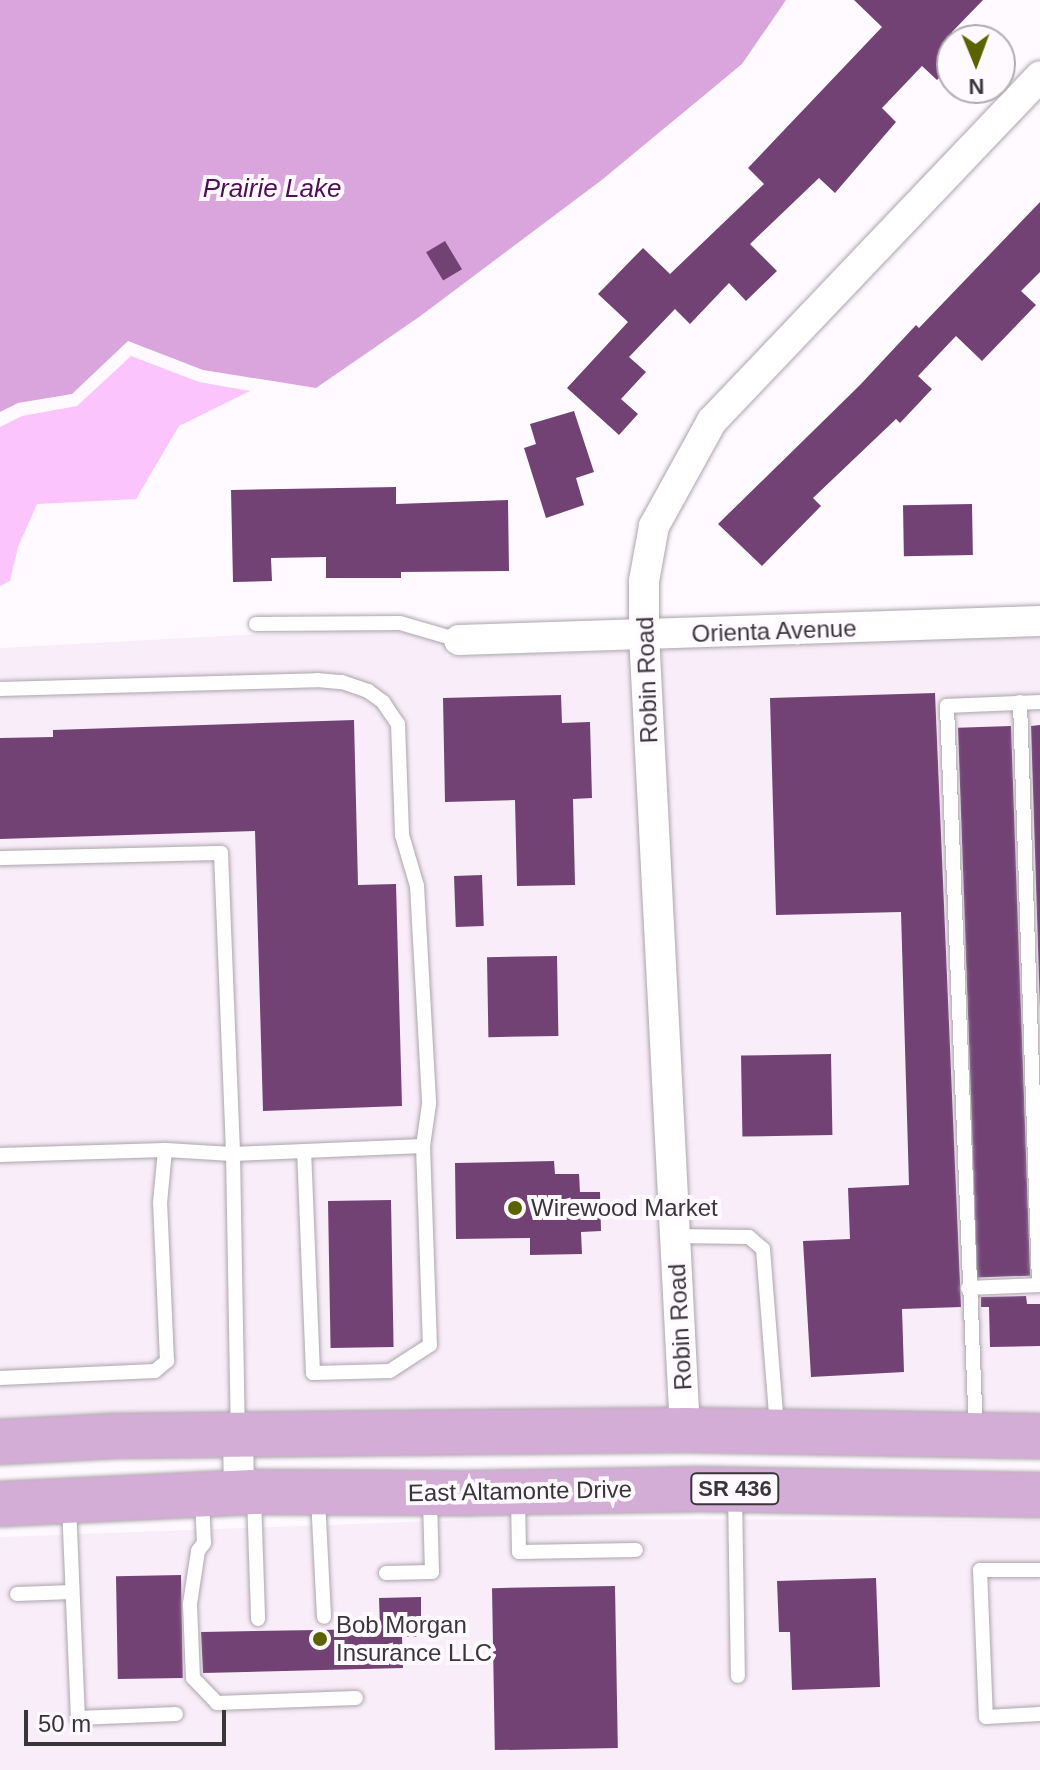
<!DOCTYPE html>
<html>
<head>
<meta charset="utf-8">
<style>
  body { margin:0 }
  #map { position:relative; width:1040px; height:1770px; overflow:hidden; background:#fffaff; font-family:Arial,sans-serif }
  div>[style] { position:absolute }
  .built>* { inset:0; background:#f9edf9; transform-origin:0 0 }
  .green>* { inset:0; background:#fbc4fd }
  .water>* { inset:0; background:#daa4dc }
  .building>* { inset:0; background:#724275; transform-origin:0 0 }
  .roads { filter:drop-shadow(0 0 2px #aca6ac) drop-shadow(0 0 2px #aca6ac) }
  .service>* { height:14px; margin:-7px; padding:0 7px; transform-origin:7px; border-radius:7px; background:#fff }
  .minor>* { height:30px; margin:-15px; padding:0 15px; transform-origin:15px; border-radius:15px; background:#fff }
  .primary>* { height:44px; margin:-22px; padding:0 22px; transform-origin:22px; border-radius:22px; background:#d4add6 }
  .dots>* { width:22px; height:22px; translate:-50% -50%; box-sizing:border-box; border:4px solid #fffaff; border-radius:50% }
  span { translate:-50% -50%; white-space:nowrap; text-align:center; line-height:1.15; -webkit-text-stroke:8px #fffaff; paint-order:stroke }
  .shield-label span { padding:2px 6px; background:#fffaff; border:2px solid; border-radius:6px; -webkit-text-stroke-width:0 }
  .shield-label { font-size:22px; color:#393639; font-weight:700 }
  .street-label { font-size:24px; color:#393639 }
  .poi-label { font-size:24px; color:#393639 }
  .left { translate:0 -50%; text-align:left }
  .water-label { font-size:26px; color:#4e0e53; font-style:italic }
  .north { position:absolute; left:936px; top:24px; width:80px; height:80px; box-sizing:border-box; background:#fffaff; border:2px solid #b0acb0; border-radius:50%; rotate:179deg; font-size:22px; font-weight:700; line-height:32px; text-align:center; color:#393639 }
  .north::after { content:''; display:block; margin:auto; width:28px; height:36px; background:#5b6300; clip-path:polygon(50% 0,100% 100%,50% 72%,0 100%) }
  .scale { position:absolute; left:24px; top:1710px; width:202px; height:36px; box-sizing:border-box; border:4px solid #393639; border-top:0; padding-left:10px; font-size:24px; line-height:28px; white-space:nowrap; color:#393639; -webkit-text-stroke:6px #fffaff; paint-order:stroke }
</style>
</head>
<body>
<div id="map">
  <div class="built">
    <i style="clip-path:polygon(445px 630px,446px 656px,631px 651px,670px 1414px,0 1425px,0 648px,318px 631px)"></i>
    <i style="left:1040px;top:636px;width:780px;height:381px;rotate:90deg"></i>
    <i style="clip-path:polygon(489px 1519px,1040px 1520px,1040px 1770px,0 1770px,0 1537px)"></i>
  </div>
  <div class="green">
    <i style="clip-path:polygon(131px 356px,199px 382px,250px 391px,179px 426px,136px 499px,37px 504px,18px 547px,10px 581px,0 586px,0 427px,22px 416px,77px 406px)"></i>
  </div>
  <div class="water">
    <i style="clip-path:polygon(0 0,786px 0,742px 64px,603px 179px,419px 317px,316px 388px,203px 370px,128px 341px,72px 394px,18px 403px,0 412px)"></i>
  </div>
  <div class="building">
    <i style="clip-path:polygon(854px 0,983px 0,952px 32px,952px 65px,937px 80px,922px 66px,882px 108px,896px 122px,835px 193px,819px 178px,750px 244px,777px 271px,746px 301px,729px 283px,690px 324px,675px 309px,629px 357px,646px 372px,621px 399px,638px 414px,619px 435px,567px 388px,628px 322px,598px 294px,643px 248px,670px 274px,764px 184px,748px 168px,882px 27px)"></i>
    <i style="clip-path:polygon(1040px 202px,1040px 272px,1021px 291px,1036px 305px,982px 361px,956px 336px,918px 376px,932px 389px,900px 423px,896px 419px,813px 498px,821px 506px,762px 566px,718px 524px,860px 385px,916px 325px,919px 328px)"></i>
    <i style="left:445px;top:241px;width:33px;height:22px;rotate:59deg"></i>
    <i style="clip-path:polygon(574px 411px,594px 472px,576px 478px,584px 505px,546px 518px,524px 448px,536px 444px,530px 424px)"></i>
    <i style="clip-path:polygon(396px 487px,396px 504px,508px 500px,509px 571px,401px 572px,401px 578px,326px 578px,326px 557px,271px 558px,272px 581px,233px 582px,231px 490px)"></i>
    <i style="left:972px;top:504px;width:51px;height:69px;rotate:89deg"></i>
    <i style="clip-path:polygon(935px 693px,961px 1307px,902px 1309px,904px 1372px,811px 1377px,803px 1241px,850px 1239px,848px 1188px,909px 1185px,901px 912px,776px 915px,770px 698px)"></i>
    <i style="clip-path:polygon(561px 695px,562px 723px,590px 722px,592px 798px,573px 799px,575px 885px,517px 886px,515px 800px,445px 802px,443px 698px)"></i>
    <i style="clip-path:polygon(354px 720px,358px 885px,396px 884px,402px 1106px,263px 1111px,255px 831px,0 839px,0 738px,53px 737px,53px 730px)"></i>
    <i style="clip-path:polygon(1040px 725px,1040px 1009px,1031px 726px)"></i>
    <i style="left:1011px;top:726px;width:550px;height:53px;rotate:88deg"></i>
    <i style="left:482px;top:875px;width:51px;height:28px;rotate:88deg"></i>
    <i style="left:557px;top:956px;width:80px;height:70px;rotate:89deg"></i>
    <i style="left:831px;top:1054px;width:81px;height:90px;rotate:89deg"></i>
    <i style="clip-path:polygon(554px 1161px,555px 1174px,579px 1174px,580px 1192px,600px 1192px,601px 1231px,581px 1232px,582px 1254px,530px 1255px,530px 1238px,456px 1239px,455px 1163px)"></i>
    <i style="left:391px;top:1200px;width:147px;height:63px;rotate:89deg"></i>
    <i style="clip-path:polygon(1026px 1296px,1027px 1304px,1040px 1304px,1040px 1346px,990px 1347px,989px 1307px,981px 1307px,981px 1297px)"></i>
    <i style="left:181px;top:1575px;width:103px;height:65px;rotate:89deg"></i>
    <i style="clip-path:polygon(876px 1578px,880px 1687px,792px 1690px,790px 1632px,779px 1632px,777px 1581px)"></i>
    <i style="left:615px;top:1586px;width:162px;height:123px;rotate:89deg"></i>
    <i style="clip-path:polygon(421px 1597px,421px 1637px,402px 1637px,403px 1668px,203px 1673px,201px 1632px,380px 1629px,379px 1598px)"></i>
  </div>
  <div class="roads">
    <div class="service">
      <i style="left:256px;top:624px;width:144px;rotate:-0.4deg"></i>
      <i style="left:400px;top:623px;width:61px;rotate:16.1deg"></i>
      <i style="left:0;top:689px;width:317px;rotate:-1.6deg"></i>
      <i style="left:317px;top:680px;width:25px;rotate:5deg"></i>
      <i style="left:342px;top:682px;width:28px;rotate:19deg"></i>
      <i style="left:368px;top:691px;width:19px;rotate:36deg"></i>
      <i style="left:383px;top:702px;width:27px;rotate:56deg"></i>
      <i style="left:398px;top:724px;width:111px;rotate:87.9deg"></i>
      <i style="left:402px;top:835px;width:53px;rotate:73.6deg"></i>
      <i style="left:417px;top:886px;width:218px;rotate:86.8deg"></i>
      <i style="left:429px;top:1104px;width:42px;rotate:98.1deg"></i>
      <i style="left:1020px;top:702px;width:583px;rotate:88.13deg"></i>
      <i style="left:0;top:858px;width:221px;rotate:-1.3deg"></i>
      <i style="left:221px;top:853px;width:301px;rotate:87.7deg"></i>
      <i style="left:233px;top:1154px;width:190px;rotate:-2.4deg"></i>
      <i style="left:423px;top:1146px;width:199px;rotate:88deg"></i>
      <i style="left:430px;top:1345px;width:48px;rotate:147deg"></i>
      <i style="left:390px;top:1371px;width:77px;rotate:178.5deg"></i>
      <i style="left:313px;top:1373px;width:222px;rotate:-92.3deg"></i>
      <i style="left:0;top:1155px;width:165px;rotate:-1.7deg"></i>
      <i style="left:675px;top:1236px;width:74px;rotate:0.8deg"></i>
      <i style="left:749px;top:1237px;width:18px;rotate:41deg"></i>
      <i style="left:763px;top:1249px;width:180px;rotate:85.5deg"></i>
      <i style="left:968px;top:1288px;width:72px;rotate:-2.4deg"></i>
      <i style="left:0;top:1378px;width:155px;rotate:-2.6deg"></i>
      <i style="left:155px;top:1371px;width:16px;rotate:-40deg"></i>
      <i style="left:167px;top:1361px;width:158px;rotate:-92.5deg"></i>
      <i style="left:160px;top:1203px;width:53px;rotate:-84.6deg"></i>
      <i style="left:165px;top:1150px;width:68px;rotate:3.4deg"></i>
      <i style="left:233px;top:1154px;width:277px;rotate:89deg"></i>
      <i style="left:976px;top:1432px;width:727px;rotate:-92.29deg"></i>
      <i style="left:947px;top:706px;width:93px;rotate:-2.5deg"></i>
      <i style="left:735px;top:1493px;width:183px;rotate:89.1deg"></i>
      <i style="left:254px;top:1496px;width:123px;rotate:88.1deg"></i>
      <i style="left:518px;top:1497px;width:55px;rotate:89deg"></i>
      <i style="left:519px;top:1552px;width:117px;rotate:-1deg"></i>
      <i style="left:202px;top:1498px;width:45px;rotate:87.5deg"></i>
      <i style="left:204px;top:1543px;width:10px;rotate:127deg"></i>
      <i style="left:198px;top:1551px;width:54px;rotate:98.6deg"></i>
      <i style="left:190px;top:1604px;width:74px;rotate:87.7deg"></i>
      <i style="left:193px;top:1678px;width:35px;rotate:46deg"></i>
      <i style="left:217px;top:1703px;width:139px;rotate:-2.1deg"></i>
      <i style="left:318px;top:1498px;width:119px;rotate:87.1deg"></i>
      <i style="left:69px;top:1505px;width:213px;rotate:87.6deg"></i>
      <i style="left:78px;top:1718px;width:98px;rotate:-2.3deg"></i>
      <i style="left:1040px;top:1570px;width:60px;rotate:180deg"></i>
      <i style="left:980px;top:1570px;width:147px;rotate:87.7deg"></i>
      <i style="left:986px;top:1717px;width:54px;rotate:-3.2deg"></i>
      <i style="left:386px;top:1573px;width:46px;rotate:-1.2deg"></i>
      <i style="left:432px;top:1572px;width:73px;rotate:-91.6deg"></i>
      <i style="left:17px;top:1594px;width:55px;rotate:-2.1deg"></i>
    </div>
    <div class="minor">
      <i style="left:459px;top:640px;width:581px;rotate:-1.87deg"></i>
      <i style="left:685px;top:1430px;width:796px;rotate:-92.95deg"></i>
      <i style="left:644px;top:635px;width:54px;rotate:-90deg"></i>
      <i style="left:644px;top:581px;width:56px;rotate:-79.7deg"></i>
      <i style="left:654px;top:526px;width:120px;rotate:-61.1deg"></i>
      <i style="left:712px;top:421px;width:476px;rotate:-46.4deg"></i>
      <i style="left:238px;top:1435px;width:57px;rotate:89deg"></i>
    </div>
    <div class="primary">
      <i style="left:0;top:1442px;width:115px;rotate:-3deg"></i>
      <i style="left:115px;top:1436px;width:570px;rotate:-0.6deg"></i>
      <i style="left:685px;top:1430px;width:355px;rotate:1deg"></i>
      <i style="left:0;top:1504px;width:253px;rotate:-2.7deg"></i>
      <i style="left:253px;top:1492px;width:220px;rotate:0.3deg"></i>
      <i style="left:473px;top:1493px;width:221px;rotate:-1deg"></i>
      <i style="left:694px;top:1489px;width:346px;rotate:1deg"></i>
    </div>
  </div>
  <div class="dots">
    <i style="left:515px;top:1208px;background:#5b6300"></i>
    <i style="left:320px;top:1639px;background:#5b6300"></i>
  </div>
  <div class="shield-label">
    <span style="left:735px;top:1489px">SR 436</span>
  </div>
  <div class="street-label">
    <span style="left:774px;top:631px;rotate:-2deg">Orienta Avenue</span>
    <span style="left:647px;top:680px;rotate:-92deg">Robin Road</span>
    <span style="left:680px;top:1327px;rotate:-93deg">Robin Road</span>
    <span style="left:520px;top:1491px;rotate:-1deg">East Altamonte Drive</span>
  </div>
  <div class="poi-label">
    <span class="left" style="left:531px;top:1208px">Wirewood Market</span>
    <span class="left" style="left:336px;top:1639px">Bob Morgan<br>Insurance LLC</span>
  </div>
  <div class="water-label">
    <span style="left:272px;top:189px">Prairie Lake</span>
  </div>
  <div class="north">N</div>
  <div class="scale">50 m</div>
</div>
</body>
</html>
